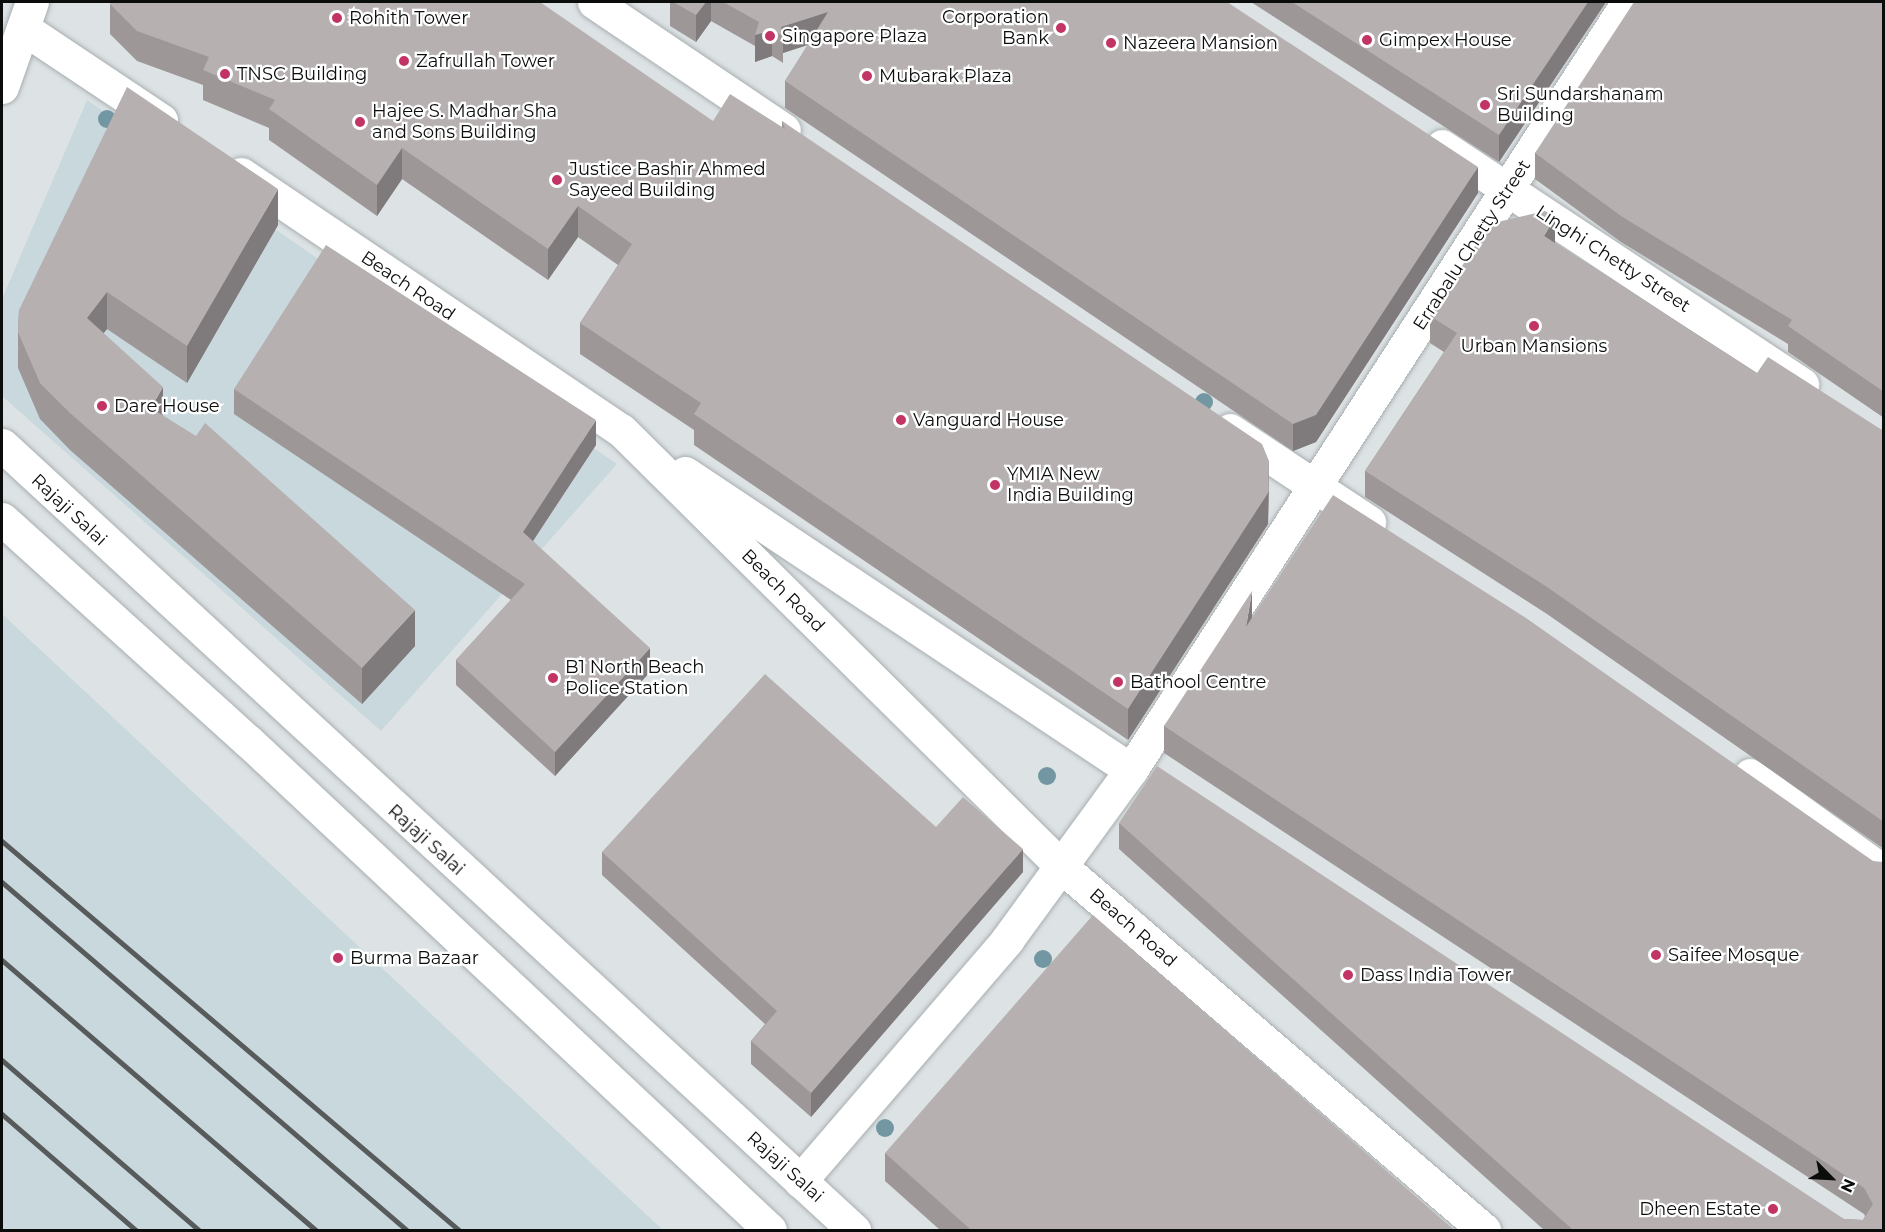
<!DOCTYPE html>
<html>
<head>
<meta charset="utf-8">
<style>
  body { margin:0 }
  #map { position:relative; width:1885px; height:1232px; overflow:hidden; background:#dde3e5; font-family:Montserrat,sans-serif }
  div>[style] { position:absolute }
  .built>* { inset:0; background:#c9d8dd }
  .roads { filter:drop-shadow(0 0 2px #a8aeb0) drop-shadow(0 0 2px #a8aeb0) }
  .minor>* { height:33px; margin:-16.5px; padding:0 16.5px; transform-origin:16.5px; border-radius:16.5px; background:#fff }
  .major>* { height:33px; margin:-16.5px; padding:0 16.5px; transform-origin:16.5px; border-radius:16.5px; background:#fff }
  .rail>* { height:4.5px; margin:-2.25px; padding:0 2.25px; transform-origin:2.25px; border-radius:2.25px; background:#585b5c }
  .trees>* { width:18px; height:18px; margin:-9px; border-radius:50%; background:#7397a2 }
  .wall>* { inset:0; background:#9d9798 }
  .shaded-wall>* { inset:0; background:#7f7b7c }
  .building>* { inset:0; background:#b6b0b1 }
  .dots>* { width:16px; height:16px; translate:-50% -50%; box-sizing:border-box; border:3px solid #fff; border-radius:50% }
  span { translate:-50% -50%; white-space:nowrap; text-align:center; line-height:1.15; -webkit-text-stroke:4.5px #fff; paint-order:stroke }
  .poi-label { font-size:18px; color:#0b0d0d }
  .left { translate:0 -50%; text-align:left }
  .right { translate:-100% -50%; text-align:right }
  .street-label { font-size:18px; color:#0b0d0d }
  .frame { position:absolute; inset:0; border:3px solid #0b0d0d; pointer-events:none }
  .north { position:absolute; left:1801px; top:1148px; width:60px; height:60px; -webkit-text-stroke:4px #fff; paint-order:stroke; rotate:114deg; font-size:16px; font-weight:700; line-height:24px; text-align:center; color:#0b0d0d }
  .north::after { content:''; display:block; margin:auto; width:21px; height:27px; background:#0b0d0d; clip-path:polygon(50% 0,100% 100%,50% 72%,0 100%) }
</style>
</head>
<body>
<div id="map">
  <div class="built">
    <i style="clip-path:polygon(87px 100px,617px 464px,381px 731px,2px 396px,2px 299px)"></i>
    <i style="clip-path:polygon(2px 614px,663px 1230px,2px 1230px)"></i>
  </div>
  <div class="roads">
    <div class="minor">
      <i style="left:594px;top:2px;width:229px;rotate:34deg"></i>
      <i style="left:23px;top:28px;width:166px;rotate:33.7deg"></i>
      <i style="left:1442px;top:146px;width:432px;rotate:33.5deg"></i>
      <i style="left:241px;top:174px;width:458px;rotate:34deg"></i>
      <i style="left:621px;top:430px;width:621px;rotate:44.74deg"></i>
      <i style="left:1062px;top:867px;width:557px;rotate:40.7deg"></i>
      <i style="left:1230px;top:430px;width:167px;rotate:33.5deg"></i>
      <i style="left:685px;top:473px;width:536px;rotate:33.66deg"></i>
      <i style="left:1750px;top:775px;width:165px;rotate:35.9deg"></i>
      <i style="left:800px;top:1181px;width:318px;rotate:-49.3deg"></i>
      <i style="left:1007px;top:940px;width:210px;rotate:-53.9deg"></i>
      <i style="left:1131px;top:770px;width:915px;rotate:-57.09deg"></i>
    </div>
    <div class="major">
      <i style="left:2px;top:87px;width:90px;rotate:-70.6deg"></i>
      <i style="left:2px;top:445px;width:1159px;rotate:42.66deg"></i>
      <i style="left:2px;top:519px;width:331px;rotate:42.1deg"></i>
      <i style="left:248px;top:741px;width:715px;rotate:43.13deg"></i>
    </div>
  </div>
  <div class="rail">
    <i style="left:2px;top:841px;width:600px;rotate:40.4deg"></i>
    <i style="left:2px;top:882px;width:534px;rotate:40.67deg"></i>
    <i style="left:2px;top:960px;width:414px;rotate:40.7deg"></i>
    <i style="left:2px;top:1060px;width:260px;rotate:40.8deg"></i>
    <i style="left:2px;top:1114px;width:177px;rotate:40.9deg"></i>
  </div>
  <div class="trees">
    <i style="left:107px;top:119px"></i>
    <i style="left:1204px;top:402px"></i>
    <i style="left:1047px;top:776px"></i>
    <i style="left:1043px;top:959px"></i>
    <i style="left:885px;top:1128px"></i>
  </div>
  <div class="wall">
    <i style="clip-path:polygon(110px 2px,713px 121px,782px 127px,782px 121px,1269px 492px,1268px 524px,1128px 740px,694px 445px,694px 430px,580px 354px,580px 323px,618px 265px,578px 237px,548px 280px,402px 179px,377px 216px,269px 140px,269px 128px,203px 100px,203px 85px,137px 61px,110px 34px)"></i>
    <i style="clip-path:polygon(670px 2px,1227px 2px,1478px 193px,1316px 442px,1293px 451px,785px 108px,785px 81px,808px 45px,783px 53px,783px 63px,772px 56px,755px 62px,755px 46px,711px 21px,696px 42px,670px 26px)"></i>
    <i style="clip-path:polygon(1251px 2px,1606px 2px,1499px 162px)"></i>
    <i style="clip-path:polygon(1884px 2px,1884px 418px,1788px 352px,1788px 344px,1621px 242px,1535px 179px,1535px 153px)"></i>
    <i style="clip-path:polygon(278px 225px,187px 383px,107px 329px,103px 333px,163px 416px,415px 646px,362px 704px,70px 450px,40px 419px,18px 368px,18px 332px,19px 310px)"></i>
    <i style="clip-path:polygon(1555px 243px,1757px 373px,1882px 430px,1884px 430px,1884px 849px,1547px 614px,1365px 497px,1365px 471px,1444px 352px,1430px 343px,1430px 316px)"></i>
    <i style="clip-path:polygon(234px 389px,596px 445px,533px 541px,650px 672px,555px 776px,456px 685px,456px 660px,511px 600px,234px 414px)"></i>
    <i style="clip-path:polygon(1252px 618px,1873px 861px,1884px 1230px,1544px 1230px,1119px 849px,1119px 823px,1844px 1219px,1863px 1220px,1865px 1216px,1864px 1214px,1164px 753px,1164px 726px)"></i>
    <i style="clip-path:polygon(936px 827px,1023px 872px,811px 1117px,751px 1064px,751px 1041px,765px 1024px,602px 875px,602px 852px)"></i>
    <i style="clip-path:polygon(885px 1153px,1454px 1230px,940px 1230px,885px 1181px)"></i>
  </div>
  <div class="shaded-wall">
    <i style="clip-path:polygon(706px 2px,711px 2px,711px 21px,696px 42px,696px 15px)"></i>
    <i style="clip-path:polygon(1588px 2px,1606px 2px,1499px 162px,1499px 135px)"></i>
    <i style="clip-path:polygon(828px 12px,828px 38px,783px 53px,783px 36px,781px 27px)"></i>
    <i style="clip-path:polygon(772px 30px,772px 56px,755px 62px,755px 35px)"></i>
    <i style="clip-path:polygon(402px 148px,402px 179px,377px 216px,377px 185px)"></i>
    <i style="clip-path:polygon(1478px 167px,1478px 193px,1316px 442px,1293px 451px,1293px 424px)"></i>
    <i style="clip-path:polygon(278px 189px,278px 225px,187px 383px,187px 346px)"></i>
    <i style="clip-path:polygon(578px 206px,578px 237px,548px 280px,548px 249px)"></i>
    <i style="clip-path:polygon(1555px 217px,1555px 244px,1544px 236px)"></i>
    <i style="clip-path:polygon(107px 292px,107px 329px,87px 355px,87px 318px)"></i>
    <i style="clip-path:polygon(163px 387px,163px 423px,151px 408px)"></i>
    <i style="clip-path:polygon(596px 420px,596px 445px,523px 556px,523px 532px)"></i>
    <i style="clip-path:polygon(1269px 461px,1268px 524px,1128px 740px,1128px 709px)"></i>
    <i style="clip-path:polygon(1252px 591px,1252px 618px,1246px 627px)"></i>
    <i style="clip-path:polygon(415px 610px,415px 646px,362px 704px,362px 668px)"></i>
    <i style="clip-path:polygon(650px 648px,650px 672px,555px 776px,555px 752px)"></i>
    <i style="clip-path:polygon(1023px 849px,1023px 872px,811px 1117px,811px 1093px)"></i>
  </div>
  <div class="building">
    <i style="clip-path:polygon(110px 2px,540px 2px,713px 121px,730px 94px,785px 129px,782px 121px,1262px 444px,1269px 461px,1268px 493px,1128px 709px,694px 414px,701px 403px,580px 323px,632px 244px,578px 206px,548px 249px,402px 148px,377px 185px,269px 109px,275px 100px,203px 70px,209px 57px,137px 31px,110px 4px)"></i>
    <i style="clip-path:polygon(673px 2px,706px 2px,696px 15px)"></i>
    <i style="clip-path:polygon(723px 2px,1227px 2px,1478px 167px,1316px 415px,1293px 424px,785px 81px,828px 12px,781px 27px,783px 36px,772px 30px,755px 35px,759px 22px)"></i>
    <i style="clip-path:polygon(1292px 2px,1588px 2px,1499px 135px)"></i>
    <i style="clip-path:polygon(1634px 2px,1884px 2px,1884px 392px,1788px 326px,1792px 320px,1621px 216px,1535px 153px)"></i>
    <i style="clip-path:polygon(127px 87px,278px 189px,187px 346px,107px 292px,87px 318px,163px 387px,151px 408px,196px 436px,205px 423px,415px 610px,362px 668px,70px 413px,40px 383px,18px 332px,19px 310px)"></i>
    <i style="clip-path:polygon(1545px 211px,1555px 217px,1544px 236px,1757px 373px,1768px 357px,1882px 430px,1884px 430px,1884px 822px,1547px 587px,1365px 471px,1457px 333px,1430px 316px,1489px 224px)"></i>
    <i style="clip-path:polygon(326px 245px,596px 420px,523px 532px,650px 648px,555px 752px,456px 660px,525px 584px,234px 389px)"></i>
    <i style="clip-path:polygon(1333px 495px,1526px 618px,1873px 861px,1884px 862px,1884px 1230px,1573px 1230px,1119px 823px,1157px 766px,1844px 1219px,1863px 1220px,1873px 1204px,1864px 1188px,1164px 726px,1252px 591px,1246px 627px)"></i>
    <i style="clip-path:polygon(765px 674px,936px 827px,963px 797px,1023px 849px,811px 1093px,751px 1041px,777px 1011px,602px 852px)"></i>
    <i style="clip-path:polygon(1093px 915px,1454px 1230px,971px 1230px,885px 1153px)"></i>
  </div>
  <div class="dots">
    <i style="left:337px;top:18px;background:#c13465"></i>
    <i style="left:1061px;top:28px;background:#c13465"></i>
    <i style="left:770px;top:36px;background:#c13465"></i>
    <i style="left:1367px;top:40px;background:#c13465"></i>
    <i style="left:1111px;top:43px;background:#c13465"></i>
    <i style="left:404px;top:61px;background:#c13465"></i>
    <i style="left:225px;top:74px;background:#c13465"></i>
    <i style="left:867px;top:76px;background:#c13465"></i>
    <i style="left:1485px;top:105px;background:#c13465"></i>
    <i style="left:360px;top:122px;background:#c13465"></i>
    <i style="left:557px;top:180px;background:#c13465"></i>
    <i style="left:1534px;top:326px;background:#c13465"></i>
    <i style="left:102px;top:406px;background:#c13465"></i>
    <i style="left:901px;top:420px;background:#c13465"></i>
    <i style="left:995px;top:485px;background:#c13465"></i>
    <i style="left:553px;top:678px;background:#c13465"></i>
    <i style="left:1118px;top:682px;background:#c13465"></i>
    <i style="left:1656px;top:955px;background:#c13465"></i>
    <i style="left:338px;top:958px;background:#c13465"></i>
    <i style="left:1348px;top:975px;background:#c13465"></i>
    <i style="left:1773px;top:1209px;background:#c13465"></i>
  </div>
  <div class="poi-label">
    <span class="left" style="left:349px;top:18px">Rohith Tower</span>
    <span class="right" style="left:1049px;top:28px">Corporation<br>Bank</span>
    <span class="left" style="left:782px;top:36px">Singapore Plaza</span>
    <span class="left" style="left:1379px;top:40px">Gimpex House</span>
    <span class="left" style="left:1123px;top:43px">Nazeera Mansion</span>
    <span class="left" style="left:416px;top:61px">Zafrullah Tower</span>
    <span class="left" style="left:237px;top:74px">TNSC Building</span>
    <span class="left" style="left:879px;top:76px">Mubarak Plaza</span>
    <span class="left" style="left:1497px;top:105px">Sri Sundarshanam<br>Building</span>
    <span class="left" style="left:372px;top:122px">Hajee S. Madhar Sha<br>and Sons Building</span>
    <span class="left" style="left:569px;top:180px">Justice Bashir Ahmed<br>Sayeed Building</span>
    <span style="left:1534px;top:346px">Urban Mansions</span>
    <span class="left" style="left:114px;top:406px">Dare House</span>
    <span class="left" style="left:913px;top:420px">Vanguard House</span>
    <span class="left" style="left:1007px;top:485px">YMIA New<br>India Building</span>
    <span class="left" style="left:565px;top:678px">B1 North Beach<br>Police Station</span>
    <span class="left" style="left:1130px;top:682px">Bathool Centre</span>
    <span class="left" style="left:1668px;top:955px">Saifee Mosque</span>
    <span class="left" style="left:350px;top:958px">Burma Bazaar</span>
    <span class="left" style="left:1360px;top:975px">Dass India Tower</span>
    <span class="right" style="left:1761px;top:1209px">Dheen Estate</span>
  </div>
  <div class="street-label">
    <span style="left:1472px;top:245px;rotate:-57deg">Errabalu Chetty Street</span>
    <span style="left:1613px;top:259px;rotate:33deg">Linghi Chetty Street</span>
    <span style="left:408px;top:286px;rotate:34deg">Beach Road</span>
    <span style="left:69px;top:510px;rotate:43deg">Rajaji Salai</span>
    <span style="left:783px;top:591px;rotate:45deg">Beach Road</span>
    <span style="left:426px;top:840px;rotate:42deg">Rajaji Salai</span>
    <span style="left:1133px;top:928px;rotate:41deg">Beach Road</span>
    <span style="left:785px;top:1167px;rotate:42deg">Rajaji Salai</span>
  </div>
  <div class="frame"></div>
  <div class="north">N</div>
</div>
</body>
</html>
